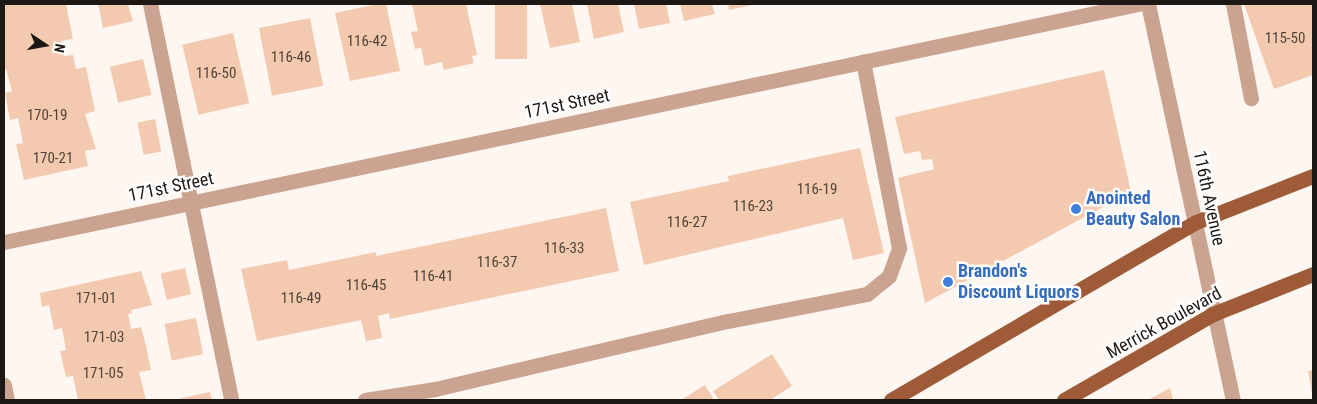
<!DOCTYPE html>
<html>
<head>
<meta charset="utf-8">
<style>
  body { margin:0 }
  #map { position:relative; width:1317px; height:404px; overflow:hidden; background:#fef6f1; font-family:"Roboto Condensed",sans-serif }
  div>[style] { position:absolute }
  .building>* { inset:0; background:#f3caaf; transform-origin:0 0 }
  .minor>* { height:15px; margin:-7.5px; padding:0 7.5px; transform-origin:7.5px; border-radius:7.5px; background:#cba391 }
  .major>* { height:15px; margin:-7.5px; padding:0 7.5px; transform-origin:7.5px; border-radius:7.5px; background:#9f5b38 }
  .dots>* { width:14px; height:14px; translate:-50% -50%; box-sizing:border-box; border:2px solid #fff; border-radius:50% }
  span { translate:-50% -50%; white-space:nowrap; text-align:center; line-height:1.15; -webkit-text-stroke:5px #fff; paint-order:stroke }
  .number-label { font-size:15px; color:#53443b }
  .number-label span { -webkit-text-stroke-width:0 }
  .street-label { font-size:18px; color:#1e1814 }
  .shop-label { font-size:18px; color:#366cbe; font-weight:700 }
  .left { translate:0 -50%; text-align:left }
  .frame { position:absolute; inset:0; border:5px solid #1e1814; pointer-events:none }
  .north { position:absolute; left:20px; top:20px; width:50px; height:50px; -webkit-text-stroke:4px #fff; paint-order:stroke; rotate:102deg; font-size:14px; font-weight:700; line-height:20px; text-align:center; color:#1e1814 }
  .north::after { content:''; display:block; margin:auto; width:18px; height:22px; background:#1e1814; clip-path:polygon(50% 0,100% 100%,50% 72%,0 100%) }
</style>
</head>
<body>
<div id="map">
  <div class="building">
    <i style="clip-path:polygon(4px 4px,66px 4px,73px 39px,61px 41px,64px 56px,73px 55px,76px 69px,86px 67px,95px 111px,85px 114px,96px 149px,85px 151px,88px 166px,24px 180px,16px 144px,23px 143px,18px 118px,10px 120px,5px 93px,12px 91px,6px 69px,4px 70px)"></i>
    <i style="clip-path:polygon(98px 4px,128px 4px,133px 21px,103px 28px)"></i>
    <i style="clip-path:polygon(378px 4px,386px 4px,400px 71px,350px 81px,335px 13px)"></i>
    <i style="clip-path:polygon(412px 4px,466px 4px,477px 55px,472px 56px,474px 63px,444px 70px,442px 62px,425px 66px,421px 48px,415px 49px,411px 32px,418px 31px)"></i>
    <i style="left:495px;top:4px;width:32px;height:55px"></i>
    <i style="clip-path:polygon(540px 4px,572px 4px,580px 42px,550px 48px)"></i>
    <i style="clip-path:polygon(587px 4px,618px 4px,624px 32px,594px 39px)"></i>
    <i style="clip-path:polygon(634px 4px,666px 4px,670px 23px,639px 29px)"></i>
    <i style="clip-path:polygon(680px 4px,712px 4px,715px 14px,684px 21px)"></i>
    <i style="clip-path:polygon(728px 4px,752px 4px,752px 5px,729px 10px)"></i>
    <i style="clip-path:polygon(1244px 4px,1313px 4px,1313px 75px,1274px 89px)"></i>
    <i style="left:310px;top:18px;width:69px;height:52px;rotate:79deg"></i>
    <i style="left:233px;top:33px;width:72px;height:52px;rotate:77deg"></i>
    <i style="left:143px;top:59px;width:37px;height:34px;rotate:77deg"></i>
    <i style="clip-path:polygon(1104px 70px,1131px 192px,925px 303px,898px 178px,934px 169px,932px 159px,922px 160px,920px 151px,904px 154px,895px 117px)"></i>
    <i style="left:155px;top:119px;width:33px;height:18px;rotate:79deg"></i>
    <i style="clip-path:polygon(860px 148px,884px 253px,853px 260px,843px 218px,644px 265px,630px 202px,729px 181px,728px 176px)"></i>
    <i style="clip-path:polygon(606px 208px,619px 271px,390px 319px,389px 313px,378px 316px,382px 338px,366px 341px,361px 320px,257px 341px,241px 269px,287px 260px,289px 270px,376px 252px,376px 256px)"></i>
    <i style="left:185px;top:268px;width:27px;height:25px;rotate:77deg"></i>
    <i style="clip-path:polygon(141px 271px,152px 305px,131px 310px,132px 313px,128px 314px,131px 329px,141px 327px,146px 346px,151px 370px,139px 372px,146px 400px,78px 400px,73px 376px,66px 377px,60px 351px,66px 350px,62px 328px,54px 330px,49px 305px,42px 307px,40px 293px)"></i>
    <i style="left:196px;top:318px;width:37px;height:32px;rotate:79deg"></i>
    <i style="clip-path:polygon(772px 354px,792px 386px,770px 400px,719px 400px,713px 391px)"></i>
    <i style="clip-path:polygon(1313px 370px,1313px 393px,1312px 393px,1308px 371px)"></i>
    <i style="clip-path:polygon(705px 385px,714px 400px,681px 400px)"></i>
    <i style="clip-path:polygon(1170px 388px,1173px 400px,1148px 400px)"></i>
    <i style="clip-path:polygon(210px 392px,212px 400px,178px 400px,178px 399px)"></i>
  </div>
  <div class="minor">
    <i style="left:150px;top:4px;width:404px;rotate:78.4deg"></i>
    <i style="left:1148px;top:4px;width:405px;rotate:77.9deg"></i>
    <i style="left:1233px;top:4px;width:96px;rotate:79.2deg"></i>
    <i style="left:4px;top:242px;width:1159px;rotate:-11.85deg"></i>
    <i style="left:4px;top:385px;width:15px;rotate:79deg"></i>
    <i style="left:365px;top:400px;width:71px;rotate:-8.9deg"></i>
    <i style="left:435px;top:389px;width:301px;rotate:-13.1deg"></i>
    <i style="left:728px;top:321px;width:142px;rotate:-11deg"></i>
    <i style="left:867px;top:294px;width:28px;rotate:-39deg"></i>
    <i style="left:889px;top:276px;width:30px;rotate:-70deg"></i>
    <i style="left:899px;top:248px;width:190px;rotate:-100.9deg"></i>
  </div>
  <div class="major">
    <i style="left:891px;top:400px;width:353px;rotate:-30.3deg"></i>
    <i style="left:1196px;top:222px;width:126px;rotate:-21.5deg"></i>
    <i style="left:1064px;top:400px;width:172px;rotate:-30deg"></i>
    <i style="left:1213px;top:314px;width:108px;rotate:-21.8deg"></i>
  </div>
  <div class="dots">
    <i style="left:1076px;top:209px;background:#3f7fe0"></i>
    <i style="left:948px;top:282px;background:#3f7fe0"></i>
  </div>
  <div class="number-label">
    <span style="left:1285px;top:39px">115-50</span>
    <span style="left:367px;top:42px">116-42</span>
    <span style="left:291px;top:58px">116-46</span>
    <span style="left:216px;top:74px">116-50</span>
    <span style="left:47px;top:116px">170-19</span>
    <span style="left:53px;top:159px">170-21</span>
    <span style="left:817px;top:190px">116-19</span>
    <span style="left:753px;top:207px">116-23</span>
    <span style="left:687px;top:223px">116-27</span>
    <span style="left:564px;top:249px">116-33</span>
    <span style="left:497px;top:263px">116-37</span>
    <span style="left:433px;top:277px">116-41</span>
    <span style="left:366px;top:286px">116-45</span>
    <span style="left:96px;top:299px">171-01</span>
    <span style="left:301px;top:299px">116-49</span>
    <span style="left:104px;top:338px">171-03</span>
    <span style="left:103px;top:374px">171-05</span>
  </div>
  <div class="street-label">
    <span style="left:567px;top:104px;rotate:-12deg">171st Street</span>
    <span style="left:171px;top:187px;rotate:-12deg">171st Street</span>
    <span style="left:1209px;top:198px;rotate:78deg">116th Avenue</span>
    <span style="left:1164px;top:323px;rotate:-29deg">Merrick Boulevard</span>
  </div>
  <div class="shop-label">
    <span class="left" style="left:1086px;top:209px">Anointed<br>Beauty Salon</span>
    <span class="left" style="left:958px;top:282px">Brandon's<br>Discount Liquors</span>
  </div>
  <div class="frame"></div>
  <div class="north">N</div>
</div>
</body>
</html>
